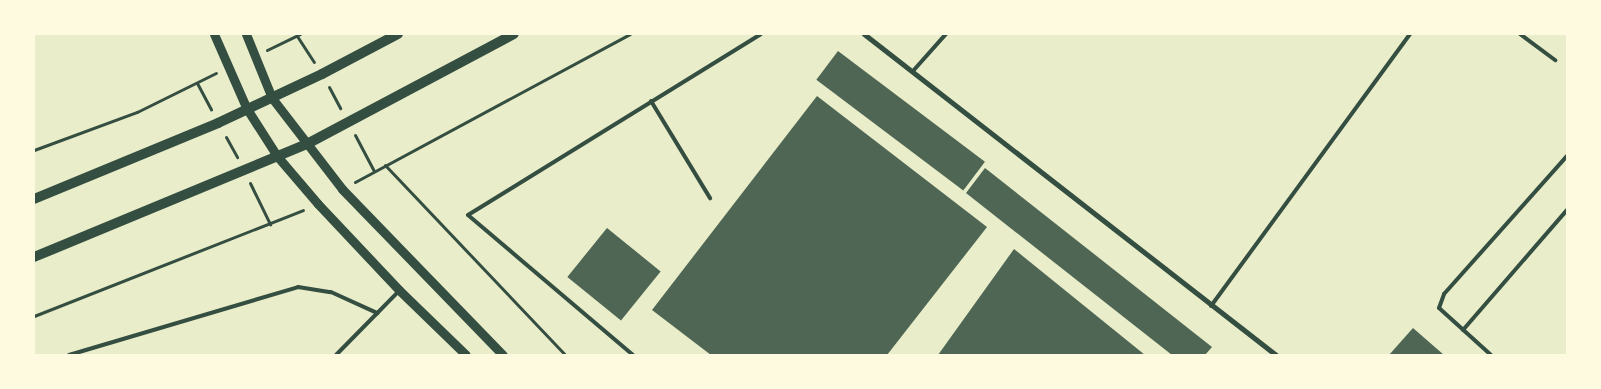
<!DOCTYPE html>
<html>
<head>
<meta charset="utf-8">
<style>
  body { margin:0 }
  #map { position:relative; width:1601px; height:389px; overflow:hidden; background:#e9edc9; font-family:"PT Sans Narrow",sans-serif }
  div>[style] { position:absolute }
  .building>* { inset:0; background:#4f6655; transform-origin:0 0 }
  .path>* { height:3px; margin:-1.5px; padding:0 1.5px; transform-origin:1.5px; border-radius:1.5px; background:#344e41 }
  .service>* { height:4px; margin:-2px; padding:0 2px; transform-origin:2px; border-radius:2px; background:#344e41 }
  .minor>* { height:5px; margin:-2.5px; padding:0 2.5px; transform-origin:2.5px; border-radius:2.5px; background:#344e41 }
  .tertiary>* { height:9px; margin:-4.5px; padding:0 4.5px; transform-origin:4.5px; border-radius:4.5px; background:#344e41 }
  .secondary>* { height:10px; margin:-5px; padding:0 5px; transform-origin:5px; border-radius:5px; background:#344e41 }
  span { translate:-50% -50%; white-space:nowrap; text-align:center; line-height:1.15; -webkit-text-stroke:5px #fefae0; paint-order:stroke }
  .frame { position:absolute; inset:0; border:35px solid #fefae0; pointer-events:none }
</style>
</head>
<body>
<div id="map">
  <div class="building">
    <i style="left:838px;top:51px;width:184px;height:36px;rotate:37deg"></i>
    <i style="clip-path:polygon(817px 96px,987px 227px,887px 355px,711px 355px,652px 310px)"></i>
    <i style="clip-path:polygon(985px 168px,1212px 347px,1205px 355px,1172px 355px,966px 193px)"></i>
    <i style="left:607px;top:228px;width:69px;height:63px;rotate:39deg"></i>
    <i style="clip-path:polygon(1014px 249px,1145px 355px,938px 355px)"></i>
    <i style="clip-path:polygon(1413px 328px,1444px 355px,1389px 355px)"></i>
  </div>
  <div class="path">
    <i style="left:297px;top:36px;width:31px;rotate:57deg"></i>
    <i style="left:267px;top:50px;width:37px;rotate:-26deg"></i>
    <i style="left:197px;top:83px;width:30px;rotate:62deg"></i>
    <i style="left:329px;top:87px;width:24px;rotate:62deg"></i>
    <i style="left:355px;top:135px;width:41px;rotate:62.2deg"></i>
    <i style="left:226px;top:137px;width:23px;rotate:61deg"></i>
    <i style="left:34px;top:150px;width:110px;rotate:-20.3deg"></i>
    <i style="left:137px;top:112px;width:88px;rotate:-26.3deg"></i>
    <i style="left:385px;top:165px;width:262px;rotate:46.5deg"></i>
    <i style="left:355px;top:182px;width:312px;rotate:-28.3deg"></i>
    <i style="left:250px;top:183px;width:46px;rotate:64deg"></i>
    <i style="left:34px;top:316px;width:289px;rotate:-21.5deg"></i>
  </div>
  <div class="service">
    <i style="left:1520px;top:34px;width:44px;rotate:36.6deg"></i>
    <i style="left:913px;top:71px;width:50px;rotate:-48.3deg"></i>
    <i style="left:651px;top:101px;width:114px;rotate:58.7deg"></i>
    <i style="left:1211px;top:306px;width:337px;rotate:-53.8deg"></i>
    <i style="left:1463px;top:330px;width:159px;rotate:-49.1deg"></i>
    <i style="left:69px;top:355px;width:239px;rotate:-16.5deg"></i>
    <i style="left:298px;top:287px;width:33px;rotate:9deg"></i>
    <i style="left:331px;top:292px;width:51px;rotate:24.5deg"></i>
    <i style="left:336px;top:355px;width:90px;rotate:-45.5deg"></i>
    <i style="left:633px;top:355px;width:216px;rotate:-139.7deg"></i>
    <i style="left:468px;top:215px;width:344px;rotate:-31.7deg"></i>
    <i style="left:1491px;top:355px;width:70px;rotate:-137.9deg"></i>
    <i style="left:1439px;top:308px;width:15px;rotate:-70deg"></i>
    <i style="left:1444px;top:294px;width:185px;rotate:-48.3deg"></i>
  </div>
  <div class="minor">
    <i style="left:864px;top:34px;width:522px;rotate:37.92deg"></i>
  </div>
  <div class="tertiary">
    <i style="left:214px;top:34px;width:82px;rotate:66.3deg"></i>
    <i style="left:247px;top:109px;width:56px;rotate:57.4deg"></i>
    <i style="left:277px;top:156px;width:63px;rotate:49.5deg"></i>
    <i style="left:318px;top:204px;width:118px;rotate:46.7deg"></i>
    <i style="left:399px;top:290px;width:93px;rotate:44.1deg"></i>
    <i style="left:246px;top:34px;width:69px;rotate:67.9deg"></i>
    <i style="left:272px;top:98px;width:115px;rotate:52.4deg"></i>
    <i style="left:342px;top:189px;width:231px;rotate:45.9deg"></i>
  </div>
  <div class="secondary">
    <i style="left:34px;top:199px;width:199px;rotate:-22.4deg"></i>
    <i style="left:218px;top:123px;width:115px;rotate:-25.2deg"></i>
    <i style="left:322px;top:74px;width:86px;rotate:-27.8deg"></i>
    <i style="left:34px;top:257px;width:295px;rotate:-22.5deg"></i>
    <i style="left:307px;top:144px;width:234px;rotate:-28deg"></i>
  </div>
  <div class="frame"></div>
</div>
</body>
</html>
